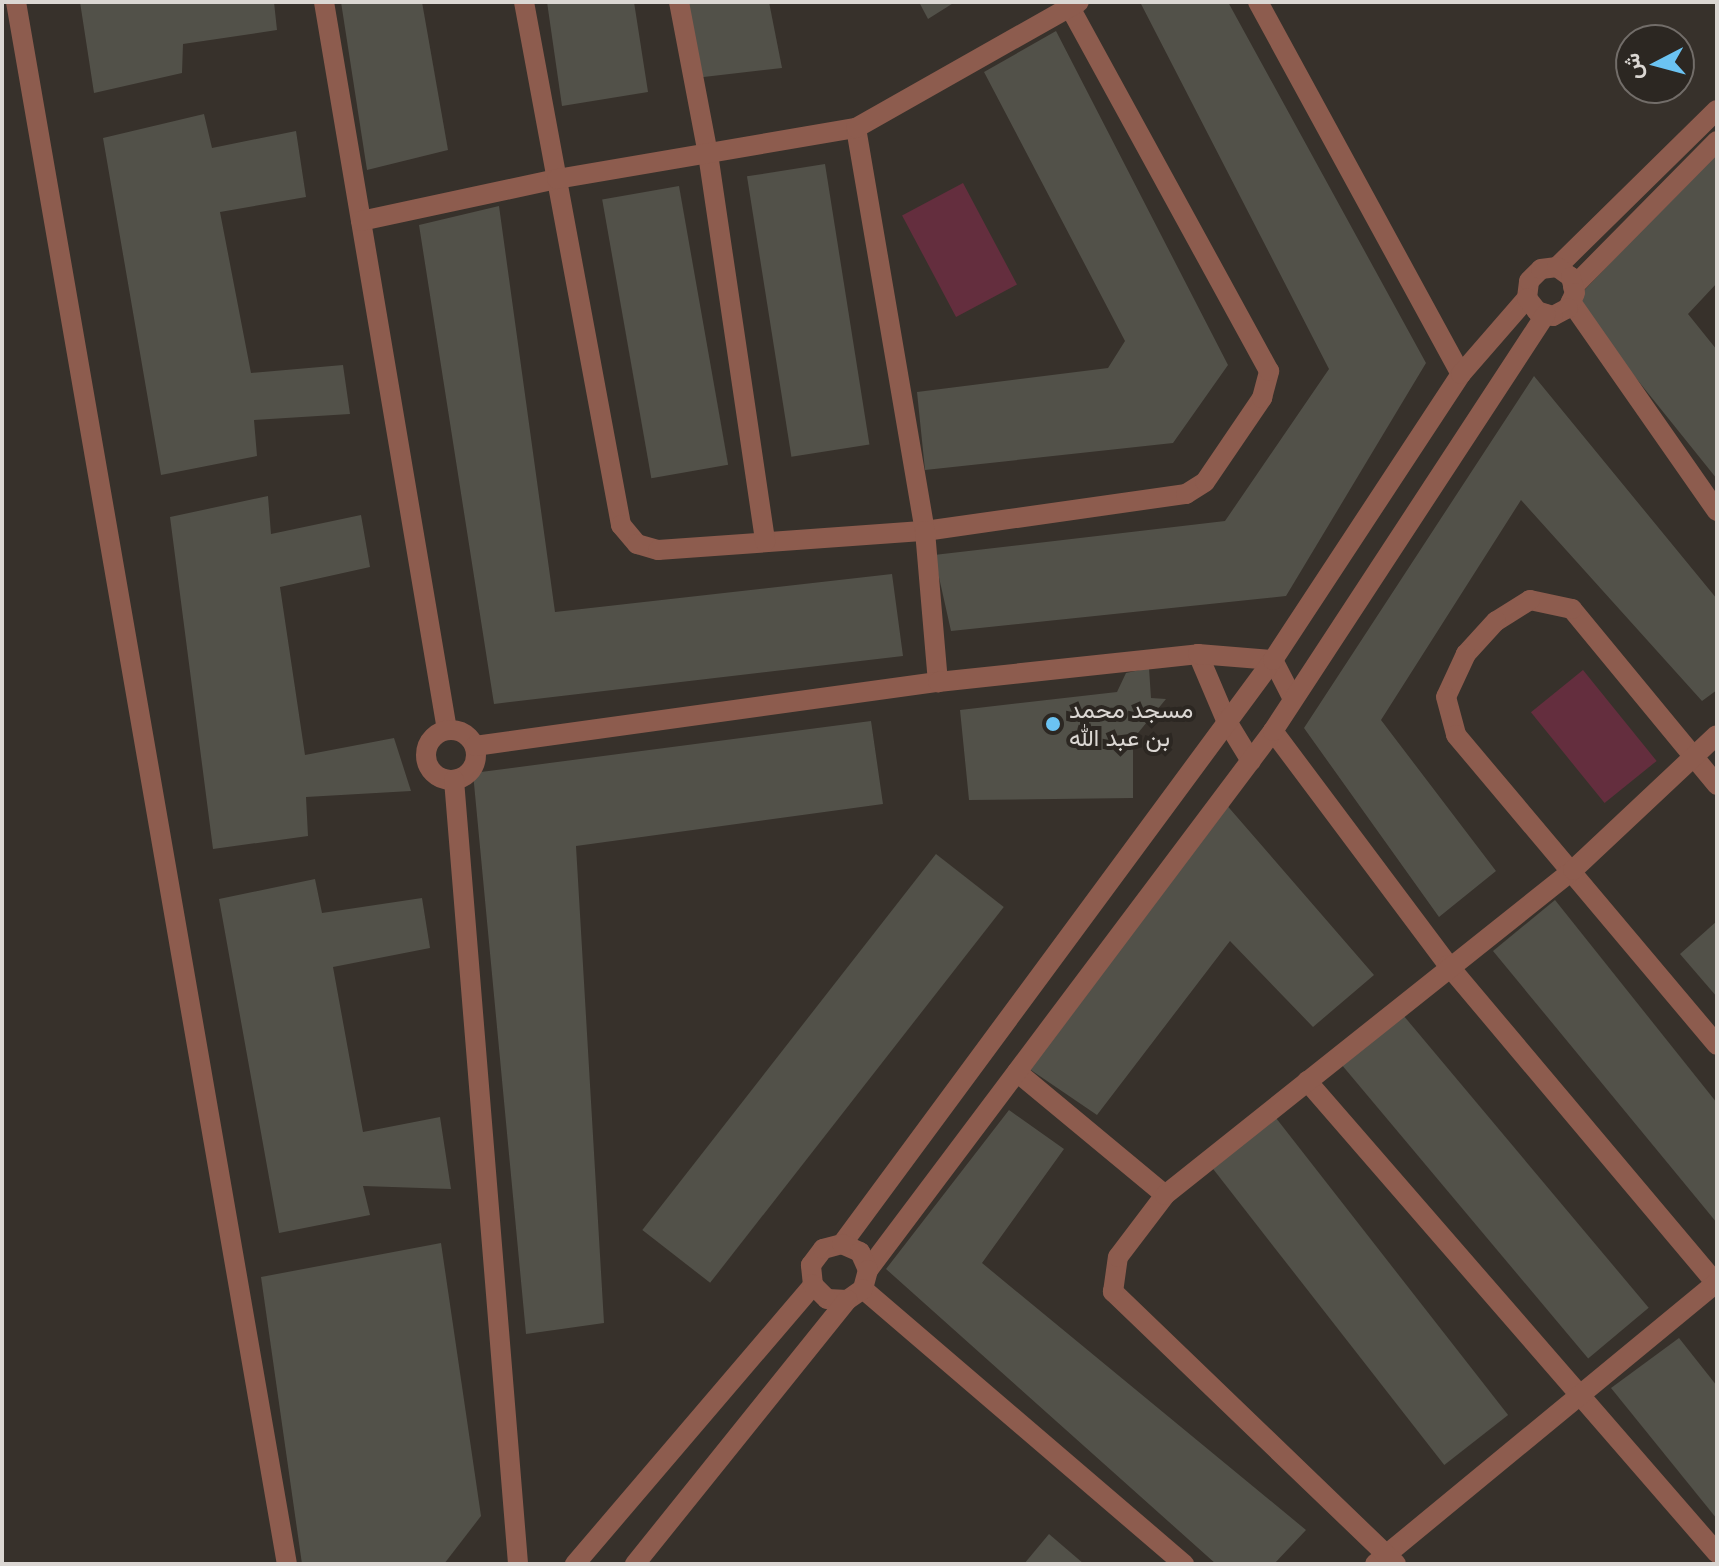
<!DOCTYPE html>
<html>
<head>
<meta charset="utf-8">
<style>
  body { margin:0 }
  #map { position:relative; width:1719px; height:1566px; overflow:hidden; background:#37312b; font-family:"DM Sans",Vazirmatn,sans-serif }
  div>[style] { position:absolute }
  .green>* { inset:0; background:#642e3e; transform-origin:0 0 }
  .building>* { inset:0; background:#525149; transform-origin:0 0 }
  .minor>* { height:20px; margin:-10px; padding:0 10px; transform-origin:10px; border-radius:10px; background:#8d5c4e }
  .minor>.ring { margin:-10px; padding:0; box-sizing:content-box; background:none; border:20px solid #8d5c4e; border-radius:50% }
  .dots>* { width:22px; height:22px; translate:-50% -50%; box-sizing:border-box; border:4px solid #2c2722; border-radius:50% }
  span { translate:-50% -50%; white-space:nowrap; text-align:center; line-height:1.15; -webkit-text-stroke:8px #2c2722; paint-order:stroke }
  .poi-label { font-size:24px; color:#dbd7d3 }
  .left { translate:0 -50%; text-align:left }
  .frame { position:absolute; inset:0; border:4px solid #dbd7d3; pointer-events:none }
  .north { position:absolute; left:1615px; top:24px; width:80px; height:80px; box-sizing:border-box; background:#2c2722; border:2px solid #726d69; border-radius:50%; rotate:264deg; font-size:22px; font-weight:700; line-height:32px; text-align:center; color:#dbd7d3 }
  .north::after { content:''; display:block; margin:auto; width:28px; height:36px; background:#6bc3f2; clip-path:polygon(50% 0,100% 100%,50% 72%,0 100%) }
</style>
</head>
<body>
<div id="map">
  <div class="green">
    <i style="left:963px;top:183px;width:115px;height:69px;rotate:62deg"></i>
    <i style="left:1583px;top:670px;width:117px;height:67px;rotate:51deg"></i>
  </div>
  <div class="building">
    <i style="clip-path:polygon(80px 2px,274px 2px,277px 30px,183px 44px,182px 73px,94px 93px)"></i>
    <i style="clip-path:polygon(341px 2px,422px 2px,448px 150px,367px 170px)"></i>
    <i style="clip-path:polygon(547px 2px,634px 2px,648px 92px,562px 106px)"></i>
    <i style="clip-path:polygon(682px 2px,769px 2px,782px 68px,695px 78px)"></i>
    <i style="clip-path:polygon(919px 2px,955px 2px,928px 19px)"></i>
    <i style="clip-path:polygon(1140px 2px,1228px 2px,1426px 363px,1286px 596px,951px 631px,934px 555px,1225px 521px,1329px 369px)"></i>
    <i style="clip-path:polygon(1056px 31px,1228px 365px,1173px 443px,925px 470px,917px 392px,1108px 368px,1125px 341px,984px 72px)"></i>
    <i style="clip-path:polygon(204px 114px,212px 148px,296px 131px,306px 197px,220px 212px,251px 373px,343px 365px,350px 414px,254px 420px,257px 456px,161px 475px,103px 138px)"></i>
    <i style="clip-path:polygon(1717px 151px,1717px 283px,1688px 314px,1717px 350px,1717px 479px,1574px 301px)"></i>
    <i style="left:825px;top:164px;width:284px;height:79px;rotate:81deg"></i>
    <i style="left:679px;top:186px;width:283px;height:78px;rotate:80deg"></i>
    <i style="clip-path:polygon(499px 206px,555px 612px,892px 574px,903px 656px,494px 704px,419px 225px)"></i>
    <i style="clip-path:polygon(1534px 376px,1717px 599px,1717px 690px,1702px 701px,1521px 500px,1381px 720px,1496px 871px,1439px 917px,1304px 728px)"></i>
    <i style="clip-path:polygon(268px 496px,271px 534px,361px 515px,370px 567px,280px 587px,305px 755px,394px 738px,411px 791px,306px 797px,308px 836px,213px 849px,170px 517px)"></i>
    <i style="clip-path:polygon(1149px 668px,1151px 698px,1166px 699px,1133px 739px,1133px 798px,969px 800px,960px 710px,1117px 692px,1126px 673px)"></i>
    <i style="clip-path:polygon(871px 721px,883px 804px,576px 846px,604px 1323px,526px 1334px,473px 773px)"></i>
    <i style="clip-path:polygon(1224px 802px,1374px 975px,1313px 1027px,1230px 941px,1097px 1115px,1025px 1066px)"></i>
    <i style="left:936px;top:854px;width:86px;height:477px;rotate:38deg"></i>
    <i style="clip-path:polygon(315px 879px,322px 913px,422px 898px,430px 948px,333px 967px,363px 1132px,440px 1117px,451px 1189px,363px 1186px,370px 1215px,279px 1233px,219px 899px)"></i>
    <i style="clip-path:polygon(1555px 900px,1717px 1103px,1717px 1223px,1493px 951px)"></i>
    <i style="clip-path:polygon(1717px 921px,1717px 997px,1680px 954px)"></i>
    <i style="left:1398px;top:1009px;width:390px;height:79px;rotate:50deg"></i>
    <i style="clip-path:polygon(1009px 1110px,1064px 1149px,982px 1263px,1306px 1530px,1274px 1564px,1216px 1564px,886px 1269px)"></i>
    <i style="left:1276px;top:1118px;width:377px;height:81px;rotate:52deg"></i>
    <i style="clip-path:polygon(441px 1243px,481px 1516px,444px 1564px,302px 1564px,261px 1277px)"></i>
    <i style="clip-path:polygon(1679px 1338px,1717px 1386px,1717px 1519px,1611px 1388px)"></i>
    <i style="clip-path:polygon(1049px 1534px,1084px 1564px,1024px 1564px)"></i>
  </div>
  <div class="minor">
    <i style="left:16px;top:2px;width:1585px;rotate:80.16deg"></i>
    <i style="left:324px;top:2px;width:738px;rotate:80.41deg"></i>
    <i style="left:524px;top:2px;width:532px;rotate:79.49deg"></i>
    <i style="left:621px;top:525px;width:25px;rotate:50deg"></i>
    <i style="left:637px;top:544px;width:22px;rotate:16deg"></i>
    <i style="left:658px;top:550px;width:268px;rotate:-4.1deg"></i>
    <i style="left:925px;top:531px;width:264px;rotate:-8.1deg"></i>
    <i style="left:1186px;top:494px;width:22px;rotate:-32deg"></i>
    <i style="left:1205px;top:482px;width:102px;rotate:-55.8deg"></i>
    <i style="left:1262px;top:398px;width:28px;rotate:-75deg"></i>
    <i style="left:1269px;top:371px;width:421px;rotate:-118.7deg"></i>
    <i style="left:679px;top:2px;width:155px;rotate:79.2deg"></i>
    <i style="left:708px;top:154px;width:392px;rotate:81.6deg"></i>
    <i style="left:1258px;top:2px;width:424px;rotate:61.4deg"></i>
    <i style="left:856px;top:128px;width:409px;rotate:80.3deg"></i>
    <i style="left:925px;top:531px;width:152px;rotate:85.1deg"></i>
    <i style="left:361px;top:221px;width:200px;rotate:-12.1deg"></i>
    <i style="left:557px;top:179px;width:303px;rotate:-9.7deg"></i>
    <i style="left:856px;top:128px;width:256px;rotate:-29.5deg"></i>
    <i style="left:1557px;top:267px;width:224px;rotate:-44.5deg"></i>
    <i style="left:1573px;top:287px;width:205px;rotate:-45.4deg"></i>
    <i style="left:1571px;top:302px;width:255px;rotate:55.1deg"></i>
    <i style="left:1198px;top:654px;width:72px;rotate:67deg"></i>
    <i style="left:1226px;top:720px;width:48px;rotate:58.6deg"></i>
    <i class="ring" style="left:426px;top:730px;width:30px;height:30px"></i>
    <i style="left:1273px;top:731px;width:292px;rotate:53.2deg"></i>
    <i style="left:1448px;top:965px;width:417px;rotate:49.9deg"></i>
    <i style="left:475px;top:746px;width:467px;rotate:-7.9deg"></i>
    <i style="left:938px;top:682px;width:262px;rotate:-6.1deg"></i>
    <i style="left:1198px;top:654px;width:75px;rotate:4.6deg"></i>
    <i style="left:1273px;top:660px;width:44px;rotate:62.9deg"></i>
    <i style="left:454px;top:780px;width:787px;rotate:85.33deg"></i>
    <i style="left:1717px;top:785px;width:228px;rotate:-129.5deg"></i>
    <i style="left:1572px;top:609px;width:43px;rotate:-167.9deg"></i>
    <i style="left:1530px;top:600px;width:40px;rotate:148deg"></i>
    <i style="left:1496px;top:621px;width:45px;rotate:132.3deg"></i>
    <i style="left:1466px;top:654px;width:47px;rotate:114.9deg"></i>
    <i style="left:1446px;top:697px;width:39px;rotate:75deg"></i>
    <i style="left:1456px;top:735px;width:405px;rotate:49.9deg"></i>
    <i style="left:1017px;top:1072px;width:192px;rotate:39.7deg"></i>
    <i style="left:1307px;top:1081px;width:625px;rotate:49.02deg"></i>
    <i style="left:842px;top:1244px;width:726px;rotate:-53.57deg"></i>
    <i style="left:1273px;top:660px;width:342px;rotate:-56.7deg"></i>
    <i style="left:1461px;top:374px;width:101px;rotate:-49deg"></i>
    <i style="left:1527px;top:298px;width:17px;rotate:-83deg"></i>
    <i style="left:1529px;top:281px;width:17px;rotate:-45deg"></i>
    <i style="left:1541px;top:269px;width:16px;rotate:-7deg"></i>
    <i style="left:1557px;top:267px;width:17px;rotate:36deg"></i>
    <i style="left:1571px;top:277px;width:16px;rotate:76deg"></i>
    <i style="left:1575px;top:293px;width:17px;rotate:115deg"></i>
    <i style="left:1568px;top:308px;width:17px;rotate:152deg"></i>
    <i style="left:1553px;top:316px;width:17px;rotate:-163deg"></i>
    <i style="left:1537px;top:311px;width:16px;rotate:-128deg"></i>
    <i style="left:868px;top:1270px;width:674px;rotate:-53.08deg"></i>
    <i style="left:1273px;top:731px;width:498px;rotate:-56.8deg"></i>
    <i style="left:863px;top:1289px;width:423px;rotate:40.6deg"></i>
    <i style="left:575px;top:1564px;width:367px;rotate:-49.5deg"></i>
    <i style="left:813px;top:1285px;width:20px;rotate:-96deg"></i>
    <i style="left:811px;top:1265px;width:20px;rotate:-53deg"></i>
    <i style="left:823px;top:1249px;width:20px;rotate:-15deg"></i>
    <i style="left:842px;top:1244px;width:20px;rotate:24deg"></i>
    <i style="left:860px;top:1252px;width:20px;rotate:66deg"></i>
    <i style="left:868px;top:1270px;width:20px;rotate:105deg"></i>
    <i style="left:863px;top:1289px;width:19px;rotate:145deg"></i>
    <i style="left:847px;top:1300px;width:20px;rotate:-177deg"></i>
    <i style="left:827px;top:1299px;width:20px;rotate:-135deg"></i>
    <i style="left:635px;top:1564px;width:339px;rotate:-51.2deg"></i>
    <i style="left:1375px;top:1564px;width:443px;rotate:-39.5deg"></i>
    <i style="left:1396px;top:1564px;width:393px;rotate:-136.1deg"></i>
    <i style="left:1113px;top:1292px;width:35px;rotate:-82deg"></i>
    <i style="left:1118px;top:1257px;width:78px;rotate:-52.8deg"></i>
    <i style="left:1165px;top:1195px;width:522px;rotate:-38.54deg"></i>
    <i style="left:1573px;top:870px;width:197px;rotate:-43.2deg"></i>
  </div>
  <div class="dots">
    <i style="left:1053px;top:724px;background:#6bc3f2"></i>
  </div>
  <div class="poi-label">
    <span class="left" style="left:1069px;top:724px">مسجد محمد<br>بن عبد الله</span>
  </div>
  <div class="frame"></div>
  <div class="north">ش</div>
</div>
</body>
</html>
